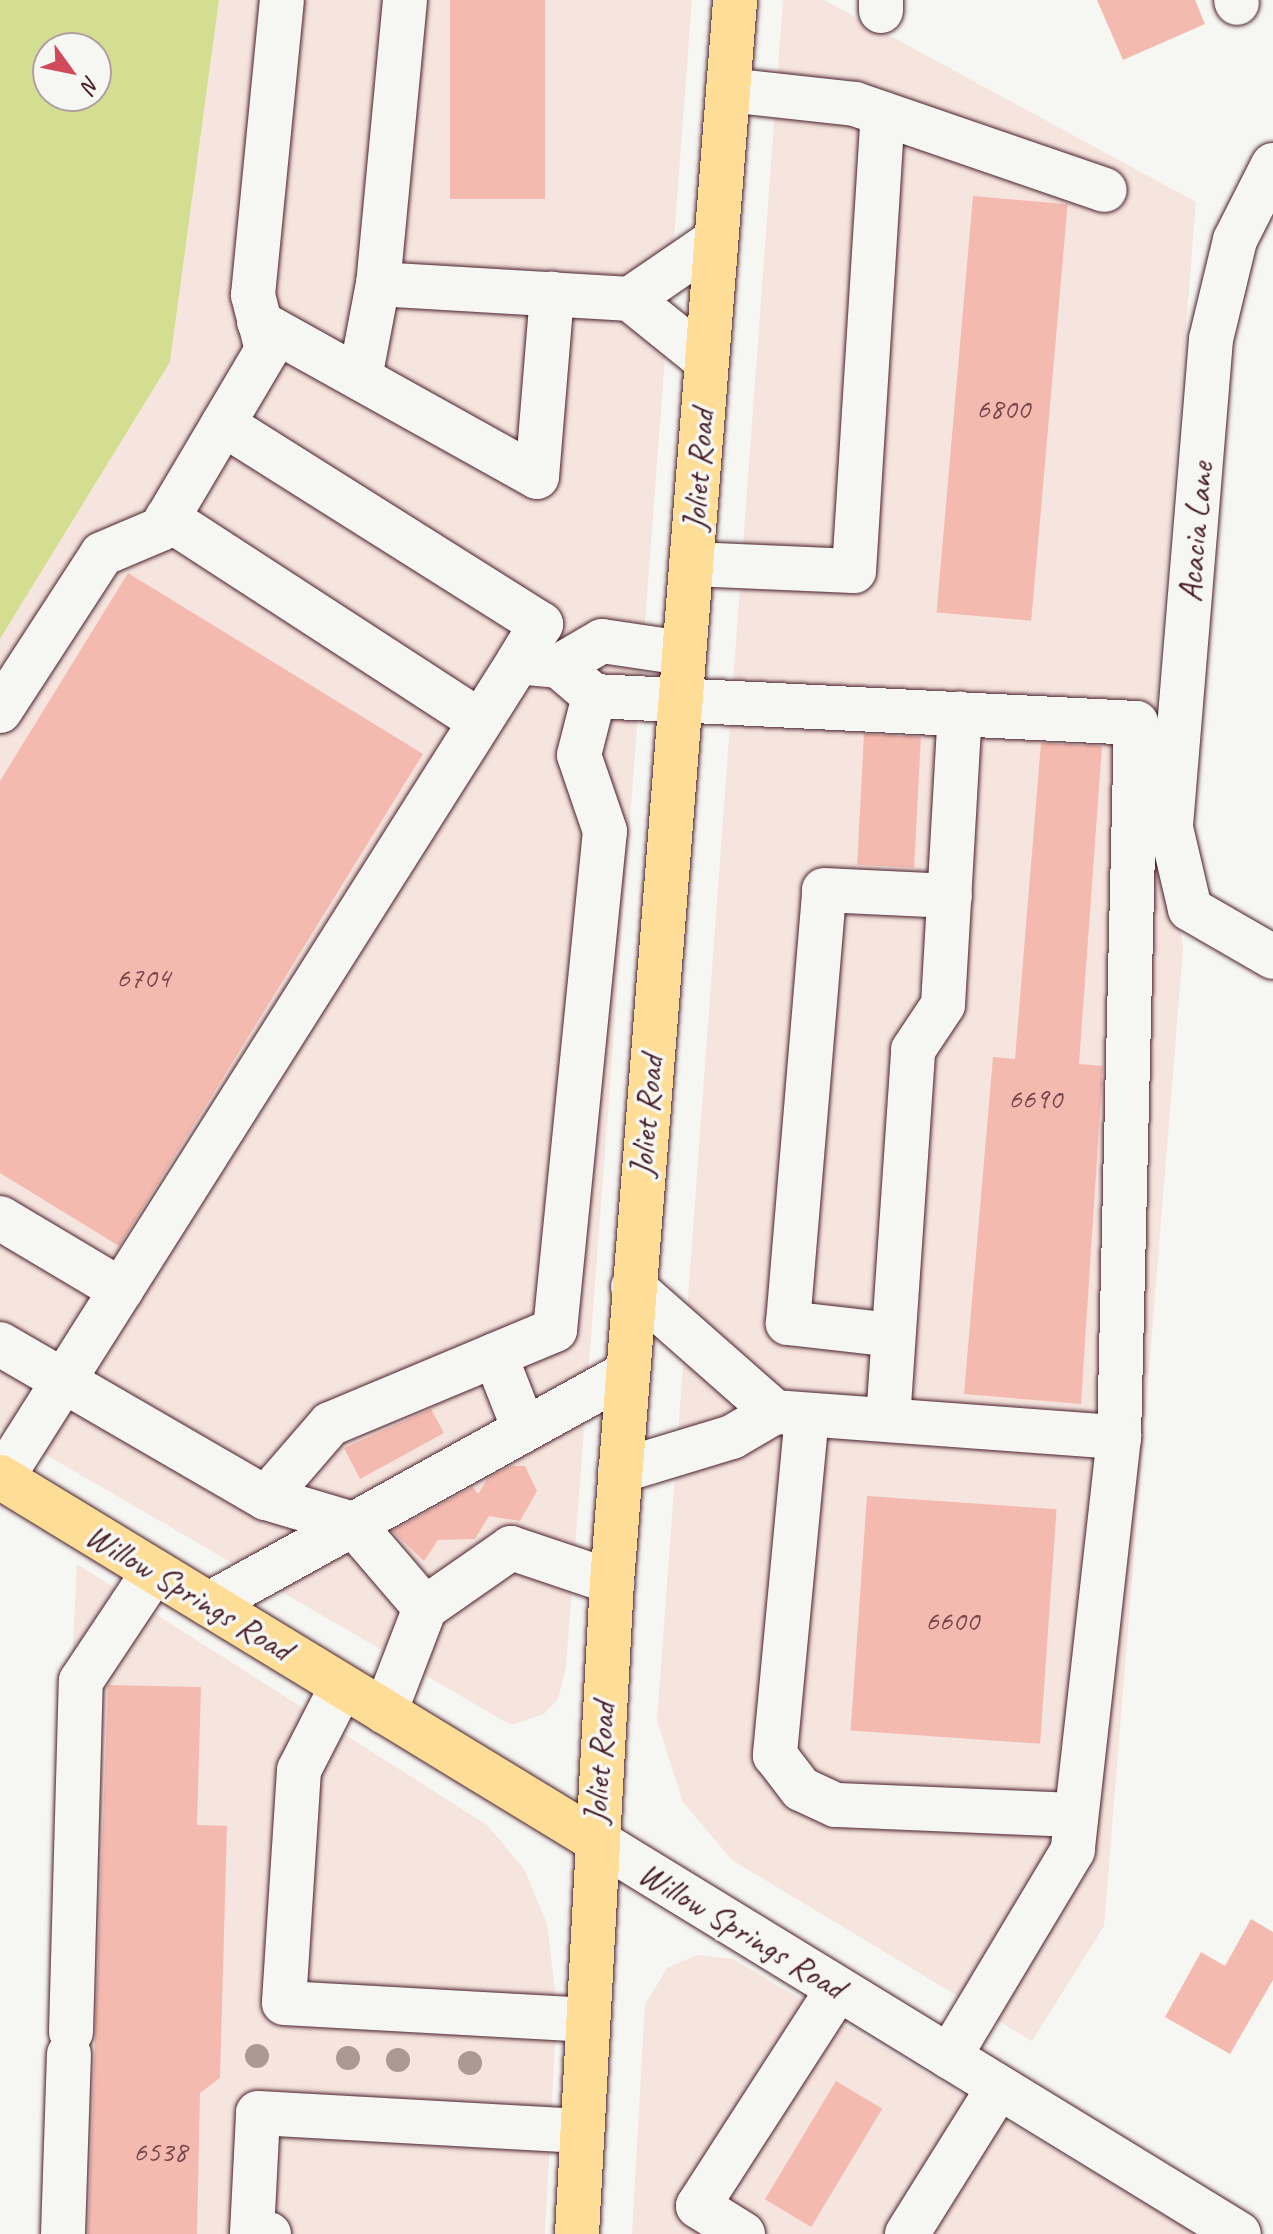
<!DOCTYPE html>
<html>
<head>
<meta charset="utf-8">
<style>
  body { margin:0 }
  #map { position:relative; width:1273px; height:2234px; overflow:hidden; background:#f6f6f2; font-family:Caveat,sans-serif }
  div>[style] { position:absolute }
  .built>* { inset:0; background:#f6e4de }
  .green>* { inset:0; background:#d3de91 }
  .building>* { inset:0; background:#f5baaf; transform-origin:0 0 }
  .roads { filter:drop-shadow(0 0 2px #4a1f2b) drop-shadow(0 0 2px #4a1f2b) }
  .minor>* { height:44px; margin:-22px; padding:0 22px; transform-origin:22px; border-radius:22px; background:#f6f6f2 }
  .major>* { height:44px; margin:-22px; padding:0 22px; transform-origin:22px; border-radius:22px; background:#fedd96 }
  .trees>* { width:24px; height:24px; margin:-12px; border-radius:50%; background:#aa9a92 }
  span { translate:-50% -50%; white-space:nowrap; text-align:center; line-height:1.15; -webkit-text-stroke:7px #f6f6f2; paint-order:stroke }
  .number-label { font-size:30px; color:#75464c }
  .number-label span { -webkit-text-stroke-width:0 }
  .street-label { font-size:34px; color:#4a1f2b }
  .north { position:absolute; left:32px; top:32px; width:80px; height:80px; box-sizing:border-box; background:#f6f6f2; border:2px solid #b1a0a2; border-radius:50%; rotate:123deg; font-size:22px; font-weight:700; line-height:32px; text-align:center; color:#4a1f2b }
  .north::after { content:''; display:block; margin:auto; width:28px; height:36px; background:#d1495b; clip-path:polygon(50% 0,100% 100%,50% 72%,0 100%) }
</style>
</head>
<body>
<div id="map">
  <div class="built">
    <i style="clip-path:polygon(219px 0,692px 0,566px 1667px,558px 1699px,544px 1714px,511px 1725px,0 1428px,0 639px,170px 362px)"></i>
    <i style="clip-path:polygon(783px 0,824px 0,1196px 202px,1154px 723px,1183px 949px,1104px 1926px,1032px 2041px,732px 1860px,683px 1802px,657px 1721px)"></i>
    <i style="clip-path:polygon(77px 1564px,487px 1825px,524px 1869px,547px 1924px,557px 2008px,545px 2234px,45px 2234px)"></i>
    <i style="clip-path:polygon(697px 1955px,733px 1959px,1197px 2234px,632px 2234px,645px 2005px,667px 1968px)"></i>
  </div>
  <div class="green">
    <i style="clip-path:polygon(evenodd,0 0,219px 0,170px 362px,0 639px,0 0,48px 48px,96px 48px,96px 96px,48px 96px,48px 48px)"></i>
  </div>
  <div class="building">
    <i style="left:450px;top:0;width:95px;height:199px"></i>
    <i style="clip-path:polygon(1097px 0,1195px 0,1205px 24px,1123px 60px)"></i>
    <i style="left:973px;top:196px;width:95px;height:418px;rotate:5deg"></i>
    <i style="clip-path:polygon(128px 573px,423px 754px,119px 1246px,0 1173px,0 781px)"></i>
    <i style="left:864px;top:734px;width:57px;height:131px;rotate:3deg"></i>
    <i style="clip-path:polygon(1041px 743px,1102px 746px,1079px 1064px,1103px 1066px,1081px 1404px,964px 1394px,993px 1057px,1015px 1059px)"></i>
    <i style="clip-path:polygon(431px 1409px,444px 1433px,360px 1479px,344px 1448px)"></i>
    <i style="clip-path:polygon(510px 1466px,525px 1466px,537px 1491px,520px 1521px,489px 1516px,475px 1539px,438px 1540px,424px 1561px,392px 1531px,473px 1487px,478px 1494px,488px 1478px)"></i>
    <i style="left:867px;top:1496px;width:190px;height:235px;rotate:4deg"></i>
    <i style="clip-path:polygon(108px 1685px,201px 1687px,197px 1825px,227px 1826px,220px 2078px,200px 2093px,197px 2234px,88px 2234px)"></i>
    <i style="clip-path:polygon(1251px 1919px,1273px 1932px,1273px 1980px,1230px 2054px,1165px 2017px,1201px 1952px,1225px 1966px)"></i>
    <i style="left:836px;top:2081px;width:54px;height:138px;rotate:31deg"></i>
  </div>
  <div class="roads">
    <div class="minor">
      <i style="left:405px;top:0;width:285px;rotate:95.4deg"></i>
      <i style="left:378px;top:284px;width:252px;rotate:3.4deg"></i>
      <i style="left:1236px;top:0;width:3px;rotate:72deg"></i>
      <i style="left:881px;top:11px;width:11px;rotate:-90deg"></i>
      <i style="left:728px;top:90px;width:128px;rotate:6.3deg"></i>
      <i style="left:855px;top:104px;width:264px;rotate:19deg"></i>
      <i style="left:1273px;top:165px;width:84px;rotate:116.9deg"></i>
      <i style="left:1235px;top:240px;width:102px;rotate:103.6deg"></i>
      <i style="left:1211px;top:339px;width:491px;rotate:94.7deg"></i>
      <i style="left:1171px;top:828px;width:83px;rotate:76.8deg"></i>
      <i style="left:1190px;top:909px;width:96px;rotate:30deg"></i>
      <i style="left:259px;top:322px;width:318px;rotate:29.1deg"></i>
      <i style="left:537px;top:477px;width:184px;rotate:-85.3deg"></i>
      <i style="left:707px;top:361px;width:99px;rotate:-141.2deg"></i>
      <i style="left:630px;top:299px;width:104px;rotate:-34.5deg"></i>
      <i style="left:360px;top:378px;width:96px;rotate:-79.2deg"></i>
      <i style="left:223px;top:424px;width:376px;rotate:32.2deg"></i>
      <i style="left:541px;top:624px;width:44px;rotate:121.2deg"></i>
      <i style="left:167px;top:518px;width:373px;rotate:33deg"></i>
      <i style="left:691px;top:564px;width:163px;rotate:2.5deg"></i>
      <i style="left:854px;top:571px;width:458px;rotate:-86.4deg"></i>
      <i style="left:683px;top:653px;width:82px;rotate:-171.6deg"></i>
      <i style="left:602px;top:641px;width:50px;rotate:149.8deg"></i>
      <i style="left:559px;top:666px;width:46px;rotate:40.6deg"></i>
      <i style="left:594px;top:696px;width:543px;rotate:2.85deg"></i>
      <i style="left:1136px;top:723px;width:714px;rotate:91.36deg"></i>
      <i style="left:0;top:711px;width:187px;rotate:-57deg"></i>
      <i style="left:102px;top:554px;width:64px;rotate:-23deg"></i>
      <i style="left:161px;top:529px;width:208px;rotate:-59.4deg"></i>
      <i style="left:267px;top:350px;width:57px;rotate:-104.3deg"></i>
      <i style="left:253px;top:295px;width:296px;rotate:-84.4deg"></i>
      <i style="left:0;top:1218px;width:141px;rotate:30.8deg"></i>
      <i style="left:633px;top:1287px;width:189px;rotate:41.4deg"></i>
      <i style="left:775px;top:1412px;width:345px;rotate:4.2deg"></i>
      <i style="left:1119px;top:1437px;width:416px;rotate:96.4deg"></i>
      <i style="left:1073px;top:1850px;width:241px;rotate:120.9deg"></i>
      <i style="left:893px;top:1335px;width:106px;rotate:-173.5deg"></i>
      <i style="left:788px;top:1323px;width:434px;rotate:-85.2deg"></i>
      <i style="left:824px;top:890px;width:126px;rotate:2.7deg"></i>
      <i style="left:0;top:1344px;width:307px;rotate:30.1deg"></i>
      <i style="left:266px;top:1498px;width:91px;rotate:16.6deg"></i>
      <i style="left:353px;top:1524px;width:111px;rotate:49.4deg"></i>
      <i style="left:495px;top:1355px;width:79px;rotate:68.6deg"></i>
      <i style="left:807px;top:1415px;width:342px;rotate:95.4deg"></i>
      <i style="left:775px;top:1755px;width:43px;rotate:52.6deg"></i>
      <i style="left:801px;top:1789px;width:38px;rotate:25deg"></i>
      <i style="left:836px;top:1805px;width:240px;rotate:2.4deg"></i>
      <i style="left:888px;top:1420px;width:371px;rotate:-86.1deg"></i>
      <i style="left:913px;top:1050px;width:54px;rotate:-56.3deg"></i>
      <i style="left:943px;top:1005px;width:292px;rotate:-86.7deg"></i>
      <i style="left:620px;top:1471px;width:117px;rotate:-16.9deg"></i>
      <i style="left:732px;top:1437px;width:50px;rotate:-30.2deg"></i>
      <i style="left:2px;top:1478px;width:965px;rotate:-57.69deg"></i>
      <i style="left:518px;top:662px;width:41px;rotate:5.6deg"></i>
      <i style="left:266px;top:1498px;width:98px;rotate:-49.1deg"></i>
      <i style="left:330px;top:1424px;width:244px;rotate:-22.7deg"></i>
      <i style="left:555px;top:1330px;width:501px;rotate:-84.28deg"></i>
      <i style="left:605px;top:831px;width:80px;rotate:-108.9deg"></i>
      <i style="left:579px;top:755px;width:61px;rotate:-75.7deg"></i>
      <i style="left:209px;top:1604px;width:478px;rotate:-28.9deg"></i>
      <i style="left:342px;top:1686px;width:94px;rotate:117.1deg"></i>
      <i style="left:299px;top:1770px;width:233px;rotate:93.7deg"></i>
      <i style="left:284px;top:2003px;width:302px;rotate:3.2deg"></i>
      <i style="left:385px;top:1712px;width:111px;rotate:-69deg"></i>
      <i style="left:425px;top:1608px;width:105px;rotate:-34.9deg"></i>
      <i style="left:511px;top:1548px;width:107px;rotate:18.6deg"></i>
      <i style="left:594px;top:1839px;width:756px;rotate:31.48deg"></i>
      <i style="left:71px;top:2032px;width:351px;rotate:-88.4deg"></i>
      <i style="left:81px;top:1681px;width:132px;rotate:-56.4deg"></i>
      <i style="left:63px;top:2234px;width:180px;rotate:-88.1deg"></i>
      <i style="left:269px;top:2234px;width:17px;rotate:-177deg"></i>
      <i style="left:252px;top:2233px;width:120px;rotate:-87.1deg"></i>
      <i style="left:258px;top:2113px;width:324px;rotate:3.2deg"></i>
      <i style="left:743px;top:2234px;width:53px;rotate:-148.1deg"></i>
      <i style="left:698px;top:2206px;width:258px;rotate:-57.2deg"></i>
      <i style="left:907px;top:2234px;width:173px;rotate:-58deg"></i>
    </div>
    <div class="major">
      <i style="left:0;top:1477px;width:696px;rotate:31.36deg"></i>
      <i style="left:577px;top:2234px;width:653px;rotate:-86.93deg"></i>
      <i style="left:612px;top:1582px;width:1587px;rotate:-85.55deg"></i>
    </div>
  </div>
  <div class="trees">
    <i style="left:257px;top:2056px"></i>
    <i style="left:348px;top:2058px"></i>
    <i style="left:398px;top:2060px"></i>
    <i style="left:470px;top:2063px"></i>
  </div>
  <div class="number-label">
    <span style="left:1003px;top:408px">6800</span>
    <span style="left:143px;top:977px">6704</span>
    <span style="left:1035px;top:1098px">6690</span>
    <span style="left:952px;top:1620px">6600</span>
    <span style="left:160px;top:2151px">6538</span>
  </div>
  <div class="street-label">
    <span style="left:698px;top:470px;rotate:-86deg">Joliet Road</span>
    <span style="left:1195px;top:532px;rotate:-85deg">Acacia Lane</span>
    <span style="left:646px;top:1116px;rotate:-85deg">Joliet Road</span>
    <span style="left:189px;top:1592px;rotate:31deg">Willow Springs Road</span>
    <span style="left:599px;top:1763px;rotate:-86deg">Joliet Road</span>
    <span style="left:742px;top:1930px;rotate:31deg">Willow Springs Road</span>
  </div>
  <div class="north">N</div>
</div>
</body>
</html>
